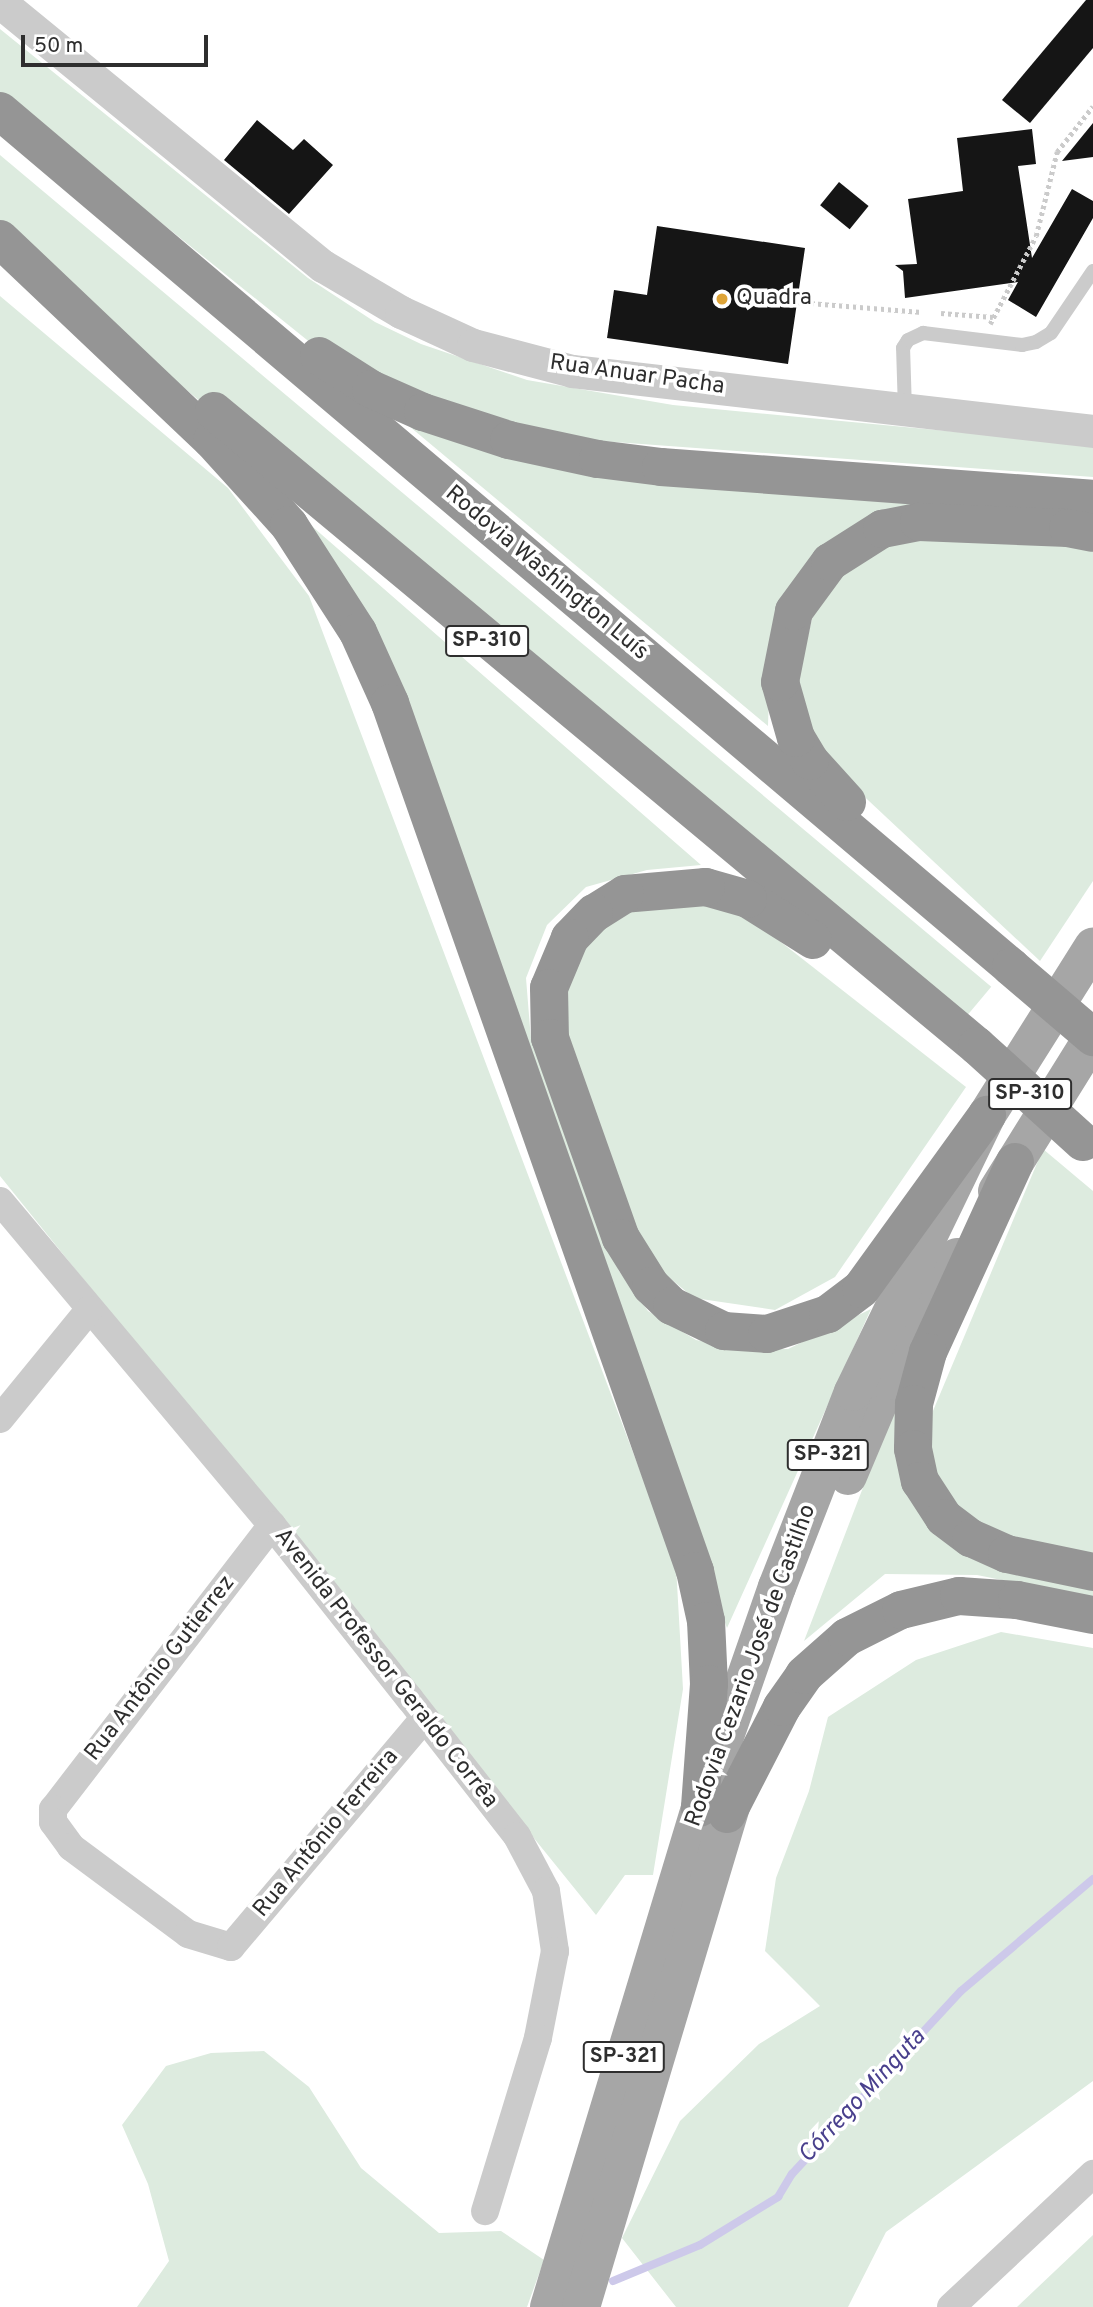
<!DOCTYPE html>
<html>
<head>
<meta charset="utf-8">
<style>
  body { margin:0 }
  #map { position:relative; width:1093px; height:2307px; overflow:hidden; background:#fff; font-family:Overpass,sans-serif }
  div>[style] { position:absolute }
  .green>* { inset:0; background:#ddebdf; transform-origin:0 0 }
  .stream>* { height:8px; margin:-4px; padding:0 4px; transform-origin:4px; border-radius:4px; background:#cdc9ea }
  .building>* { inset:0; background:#151515; transform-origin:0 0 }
  .path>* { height:4.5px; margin-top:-2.25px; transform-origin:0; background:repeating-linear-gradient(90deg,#cbcbcb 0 3.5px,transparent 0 7px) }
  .service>* { height:14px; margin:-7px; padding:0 7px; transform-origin:7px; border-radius:7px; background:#cbcbcb }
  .minor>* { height:28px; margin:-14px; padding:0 14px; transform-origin:14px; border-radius:14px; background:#cbcbcb }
  .tertiary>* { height:33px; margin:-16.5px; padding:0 16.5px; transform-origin:16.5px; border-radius:16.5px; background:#cbcbcb }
  .primary>* { height:38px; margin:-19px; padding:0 19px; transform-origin:19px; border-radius:19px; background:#a6a6a6 }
  .motorway>* { height:38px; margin:-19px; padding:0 19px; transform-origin:19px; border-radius:19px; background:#959595 }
  .motorway-bridge>* { height:38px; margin:-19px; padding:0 19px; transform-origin:19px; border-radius:19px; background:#959595 }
  .dots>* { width:19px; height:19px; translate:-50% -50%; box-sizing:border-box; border:4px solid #fff; border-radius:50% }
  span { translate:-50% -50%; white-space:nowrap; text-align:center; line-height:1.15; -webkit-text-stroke:7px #fff; paint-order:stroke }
  .shield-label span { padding:2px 5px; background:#fff; border:2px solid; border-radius:5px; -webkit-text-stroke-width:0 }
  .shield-label { font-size:21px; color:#2e2e2e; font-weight:700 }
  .poi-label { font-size:23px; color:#2e2e2e }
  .left { translate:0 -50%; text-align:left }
  .street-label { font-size:23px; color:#2e2e2e }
  .water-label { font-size:24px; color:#49408d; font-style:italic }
  .scale { position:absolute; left:21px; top:35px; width:187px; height:32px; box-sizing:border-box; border:4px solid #2e2e2e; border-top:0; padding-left:9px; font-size:21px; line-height:24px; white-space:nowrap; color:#2e2e2e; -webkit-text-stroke:5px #fff; paint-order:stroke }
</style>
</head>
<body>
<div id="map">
  <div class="green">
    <i style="clip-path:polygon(0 29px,308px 278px,375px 322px,421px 344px,527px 380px,673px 405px,1093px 445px,1093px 477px,560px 438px,469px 415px,317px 348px,0 93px)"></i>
    <i style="left:0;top:155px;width:1294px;height:60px;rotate:40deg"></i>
    <i style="clip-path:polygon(0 296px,228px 488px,309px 596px,676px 1566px,683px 1689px,653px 1875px,625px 1875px,596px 1915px,0 1176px)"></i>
    <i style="clip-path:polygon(403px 421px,1093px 513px,892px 512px,770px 663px,768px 726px)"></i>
    <i style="clip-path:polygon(306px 521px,701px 865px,647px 870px,586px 887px,547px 925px,526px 978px,531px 1040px,619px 1271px,648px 1311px,696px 1340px,746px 1350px,788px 1349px,871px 1309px,727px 1628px,392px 681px)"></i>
    <i style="clip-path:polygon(930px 533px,1093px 548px,1093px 881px,1040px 961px,822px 757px,793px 699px,816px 602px,865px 547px)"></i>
    <i style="clip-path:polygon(704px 898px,763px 928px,966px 1087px,835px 1277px,775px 1310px,694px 1298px,638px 1252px,554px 1012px,566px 949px,611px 908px)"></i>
    <i style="clip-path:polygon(1043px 1149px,1093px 1191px,1093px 1559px,1005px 1542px,962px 1514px,929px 1470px,930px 1418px)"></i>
    <i style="clip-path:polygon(894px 1407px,908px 1483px,1093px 1584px,1093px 1598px,977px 1575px,885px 1574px,804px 1641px)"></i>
    <i style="clip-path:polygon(1001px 1632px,1093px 1648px,1093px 2081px,886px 2232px,848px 2307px,676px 2307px,622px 2238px,680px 2121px,759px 2044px,820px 2006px,765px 1951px,776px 1878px,809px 1791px,828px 1717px,916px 1660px)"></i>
    <i style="clip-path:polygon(264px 2051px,309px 2087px,361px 2168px,439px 2233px,501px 2231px,544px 2260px,527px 2307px,137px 2307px,169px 2261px,148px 2184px,122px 2125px,166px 2066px,211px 2053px)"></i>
    <i style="clip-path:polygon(1093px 2235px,1093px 2307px,1017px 2307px)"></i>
  </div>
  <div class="stream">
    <i style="left:613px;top:2281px;width:94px;rotate:-22.5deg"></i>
    <i style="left:700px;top:2245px;width:92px;rotate:-31.6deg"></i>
    <i style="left:778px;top:2197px;width:27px;rotate:-59deg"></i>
    <i style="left:792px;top:2174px;width:249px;rotate:-47.3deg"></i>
    <i style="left:961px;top:1991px;width:173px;rotate:-40.3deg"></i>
  </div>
  <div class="building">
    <i style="clip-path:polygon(1086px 0,1093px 0,1093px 48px,1030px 123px,1002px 100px)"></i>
    <i style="clip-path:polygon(257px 120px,293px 150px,304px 139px,333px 165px,289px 214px,224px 160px)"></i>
    <i style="clip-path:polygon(1093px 123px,1093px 157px,1062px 161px)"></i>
    <i style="clip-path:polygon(1032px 129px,1036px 164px,1018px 166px,1032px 258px,1072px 189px,1093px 201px,1093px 218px,1036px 317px,1008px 300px,1018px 282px,905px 298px,903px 271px,895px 265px,917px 264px,908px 199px,963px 191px,957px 138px)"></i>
    <i style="left:839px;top:182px;width:38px;height:30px;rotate:39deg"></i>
    <i style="clip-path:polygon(657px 226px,805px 248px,788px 364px,607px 338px,614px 290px,647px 295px)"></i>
  </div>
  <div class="path">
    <i style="left:797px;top:302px;width:125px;rotate:4.6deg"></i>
    <i style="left:941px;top:313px;width:52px;rotate:4.4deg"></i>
    <i style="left:990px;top:324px;width:99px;rotate:-62.4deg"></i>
    <i style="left:1036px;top:236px;width:87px;rotate:-76deg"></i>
    <i style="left:1057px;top:152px;width:58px;rotate:-52deg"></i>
  </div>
  <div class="service">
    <i style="left:905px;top:410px;width:62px;rotate:-91.8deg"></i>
    <i style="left:903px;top:348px;width:9px;rotate:-58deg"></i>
    <i style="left:908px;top:340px;width:17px;rotate:-25deg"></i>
    <i style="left:923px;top:333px;width:100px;rotate:6.9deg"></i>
    <i style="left:1022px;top:345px;width:14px;rotate:-12deg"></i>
    <i style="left:1036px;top:342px;width:17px;rotate:-31deg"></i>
    <i style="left:1051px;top:333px;width:75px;rotate:-55.9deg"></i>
  </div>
  <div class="minor">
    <i style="left:0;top:1201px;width:423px;rotate:50deg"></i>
    <i style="left:272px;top:1525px;width:222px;rotate:51.6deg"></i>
    <i style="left:410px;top:1699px;width:174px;rotate:52deg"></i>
    <i style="left:517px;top:1836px;width:62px;rotate:62.2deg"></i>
    <i style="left:546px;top:1891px;width:61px;rotate:81.5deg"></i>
    <i style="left:555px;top:1951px;width:89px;rotate:101.1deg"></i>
    <i style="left:538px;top:2038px;width:181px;rotate:107deg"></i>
    <i style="left:0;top:1419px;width:141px;rotate:-50.8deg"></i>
    <i style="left:272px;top:1525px;width:359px;rotate:127.6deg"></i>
    <i style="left:53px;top:1809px;width:13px;rotate:90deg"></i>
    <i style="left:53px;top:1822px;width:31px;rotate:54deg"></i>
    <i style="left:71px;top:1847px;width:146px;rotate:36.6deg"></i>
    <i style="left:188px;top:1934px;width:45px;rotate:16.8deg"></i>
    <i style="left:231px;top:1947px;width:297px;rotate:-49.8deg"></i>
    <i style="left:951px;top:2307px;width:195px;rotate:-43.1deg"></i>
  </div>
  <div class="tertiary">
    <i style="left:0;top:2px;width:417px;rotate:39.3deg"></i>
    <i style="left:323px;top:266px;width:91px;rotate:30.5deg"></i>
    <i style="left:401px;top:312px;width:79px;rotate:24.6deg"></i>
    <i style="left:473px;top:345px;width:102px;rotate:14.7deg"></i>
    <i style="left:572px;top:371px;width:524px;rotate:6.57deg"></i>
  </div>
  <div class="primary">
    <i style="left:997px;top:1191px;width:181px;rotate:-58.1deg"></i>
    <i style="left:848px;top:1476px;width:103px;rotate:-67.2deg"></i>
    <i style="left:888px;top:1381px;width:142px;rotate:-60.9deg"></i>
    <i style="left:549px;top:2307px;width:521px;rotate:-73.16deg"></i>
    <i style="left:700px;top:1808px;width:234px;rotate:-70.8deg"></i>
    <i style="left:777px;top:1587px;width:209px;rotate:-68.7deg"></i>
    <i style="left:853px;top:1392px;width:308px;rotate:-64.2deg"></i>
    <i style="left:987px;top:1115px;width:199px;rotate:-57.8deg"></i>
    <i style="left:581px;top:2307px;width:547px;rotate:-73.32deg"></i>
  </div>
  <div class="motorway">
    <i style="left:0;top:111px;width:1325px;rotate:40.25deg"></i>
    <i style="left:0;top:239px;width:292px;rotate:43.5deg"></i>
    <i style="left:212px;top:440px;width:115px;rotate:47.8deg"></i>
    <i style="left:289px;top:525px;width:127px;rotate:57.2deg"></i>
    <i style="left:358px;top:632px;width:78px;rotate:65.7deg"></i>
    <i style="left:390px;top:703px;width:920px;rotate:70.64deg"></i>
    <i style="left:695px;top:1571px;width:51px;rotate:77.6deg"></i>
    <i style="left:706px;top:1621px;width:63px;rotate:87.3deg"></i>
    <i style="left:709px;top:1684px;width:124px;rotate:94.2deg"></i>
    <i style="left:319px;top:356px;width:62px;rotate:32.4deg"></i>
    <i style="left:371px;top:389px;width:57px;rotate:23.9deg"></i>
    <i style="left:423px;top:412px;width:90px;rotate:18deg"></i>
    <i style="left:509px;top:440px;width:91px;rotate:12.1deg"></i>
    <i style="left:598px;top:459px;width:64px;rotate:7.2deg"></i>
    <i style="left:661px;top:467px;width:433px;rotate:4.2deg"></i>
    <i style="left:214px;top:411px;width:993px;rotate:39.77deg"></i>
    <i style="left:847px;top:802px;width:55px;rotate:-132.1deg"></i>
    <i style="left:810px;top:761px;width:27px;rotate:-121deg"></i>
    <i style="left:796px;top:738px;width:58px;rotate:-105.9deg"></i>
    <i style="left:780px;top:682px;width:72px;rotate:-78.8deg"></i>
    <i style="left:794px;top:611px;width:61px;rotate:-53.7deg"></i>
    <i style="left:830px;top:562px;width:62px;rotate:-32.4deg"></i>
    <i style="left:882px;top:529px;width:38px;rotate:-11deg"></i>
    <i style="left:919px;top:522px;width:149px;rotate:2.3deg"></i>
    <i style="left:1068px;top:528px;width:25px;rotate:11deg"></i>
    <i style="left:813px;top:940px;width:77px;rotate:-147.8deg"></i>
    <i style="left:748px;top:899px;width:44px;rotate:-164.1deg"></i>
    <i style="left:706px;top:887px;width:81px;rotate:175.1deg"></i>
    <i style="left:625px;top:894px;width:36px;rotate:148deg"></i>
    <i style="left:594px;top:913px;width:35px;rotate:134deg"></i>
    <i style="left:570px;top:938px;width:54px;rotate:112.8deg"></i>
    <i style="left:549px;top:988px;width:50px;rotate:88.9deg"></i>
    <i style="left:550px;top:1038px;width:212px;rotate:70.5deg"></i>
    <i style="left:621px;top:1238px;width:57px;rotate:58deg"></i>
    <i style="left:651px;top:1286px;width:29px;rotate:44deg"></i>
    <i style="left:672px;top:1306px;width:58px;rotate:25.7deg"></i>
    <i style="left:724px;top:1331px;width:43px;rotate:4deg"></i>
    <i style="left:767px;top:1334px;width:64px;rotate:-18.2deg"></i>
    <i style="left:828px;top:1314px;width:41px;rotate:-37.1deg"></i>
    <i style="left:861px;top:1289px;width:215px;rotate:-54.1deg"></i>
    <i style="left:1015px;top:1162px;width:209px;rotate:114.6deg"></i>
    <i style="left:928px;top:1352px;width:54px;rotate:105.1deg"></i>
    <i style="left:914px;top:1404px;width:45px;rotate:91.3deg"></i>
    <i style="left:913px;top:1449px;width:33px;rotate:78deg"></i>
    <i style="left:920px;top:1481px;width:44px;rotate:57deg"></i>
    <i style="left:944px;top:1518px;width:34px;rotate:37deg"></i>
    <i style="left:971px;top:1538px;width:39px;rotate:24deg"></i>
    <i style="left:1007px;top:1554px;width:88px;rotate:11.8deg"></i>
    <i style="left:727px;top:1814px;width:120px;rotate:-62.8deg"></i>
    <i style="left:782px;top:1707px;width:39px;rotate:-55deg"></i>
    <i style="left:804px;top:1675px;width:57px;rotate:-41.5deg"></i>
    <i style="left:847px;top:1637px;width:60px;rotate:-26.6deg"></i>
    <i style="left:901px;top:1610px;width:60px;rotate:-13.6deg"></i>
    <i style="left:959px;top:1596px;width:58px;rotate:3.9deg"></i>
    <i style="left:1017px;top:1600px;width:77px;rotate:11.2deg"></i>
  </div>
  <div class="motorway-bridge">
    <i style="left:1011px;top:967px;width:108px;rotate:40.5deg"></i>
    <i style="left:977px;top:1046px;width:143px;rotate:42.2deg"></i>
  </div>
  <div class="dots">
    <i style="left:722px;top:299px;background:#dea438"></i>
  </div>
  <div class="shield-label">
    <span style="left:487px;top:641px">SP-310</span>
    <span style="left:1030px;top:1094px">SP-310</span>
    <span style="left:828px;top:1455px">SP-321</span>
    <span style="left:624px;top:2057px">SP-321</span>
  </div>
  <div class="poi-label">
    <span class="left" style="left:736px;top:299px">Quadra</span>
  </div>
  <div class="street-label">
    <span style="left:637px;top:376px;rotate:8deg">Rua Anuar Pacha</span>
    <span style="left:546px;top:574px;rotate:40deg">Rodovia Washington Luís</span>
    <span style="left:752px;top:1666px;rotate:-70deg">Rodovia Cezario José de Castilho</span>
    <span style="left:161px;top:1669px;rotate:-52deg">Rua Antônio Gutierrez</span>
    <span style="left:385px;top:1669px;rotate:52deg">Avenida Professor Geraldo Corrêa</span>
    <span style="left:327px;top:1834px;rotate:-50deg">Rua Antônio Ferreira</span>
  </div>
  <div class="water-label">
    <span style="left:863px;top:2097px;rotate:-47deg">Córrego Minguta</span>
  </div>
  <div class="scale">50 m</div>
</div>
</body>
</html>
